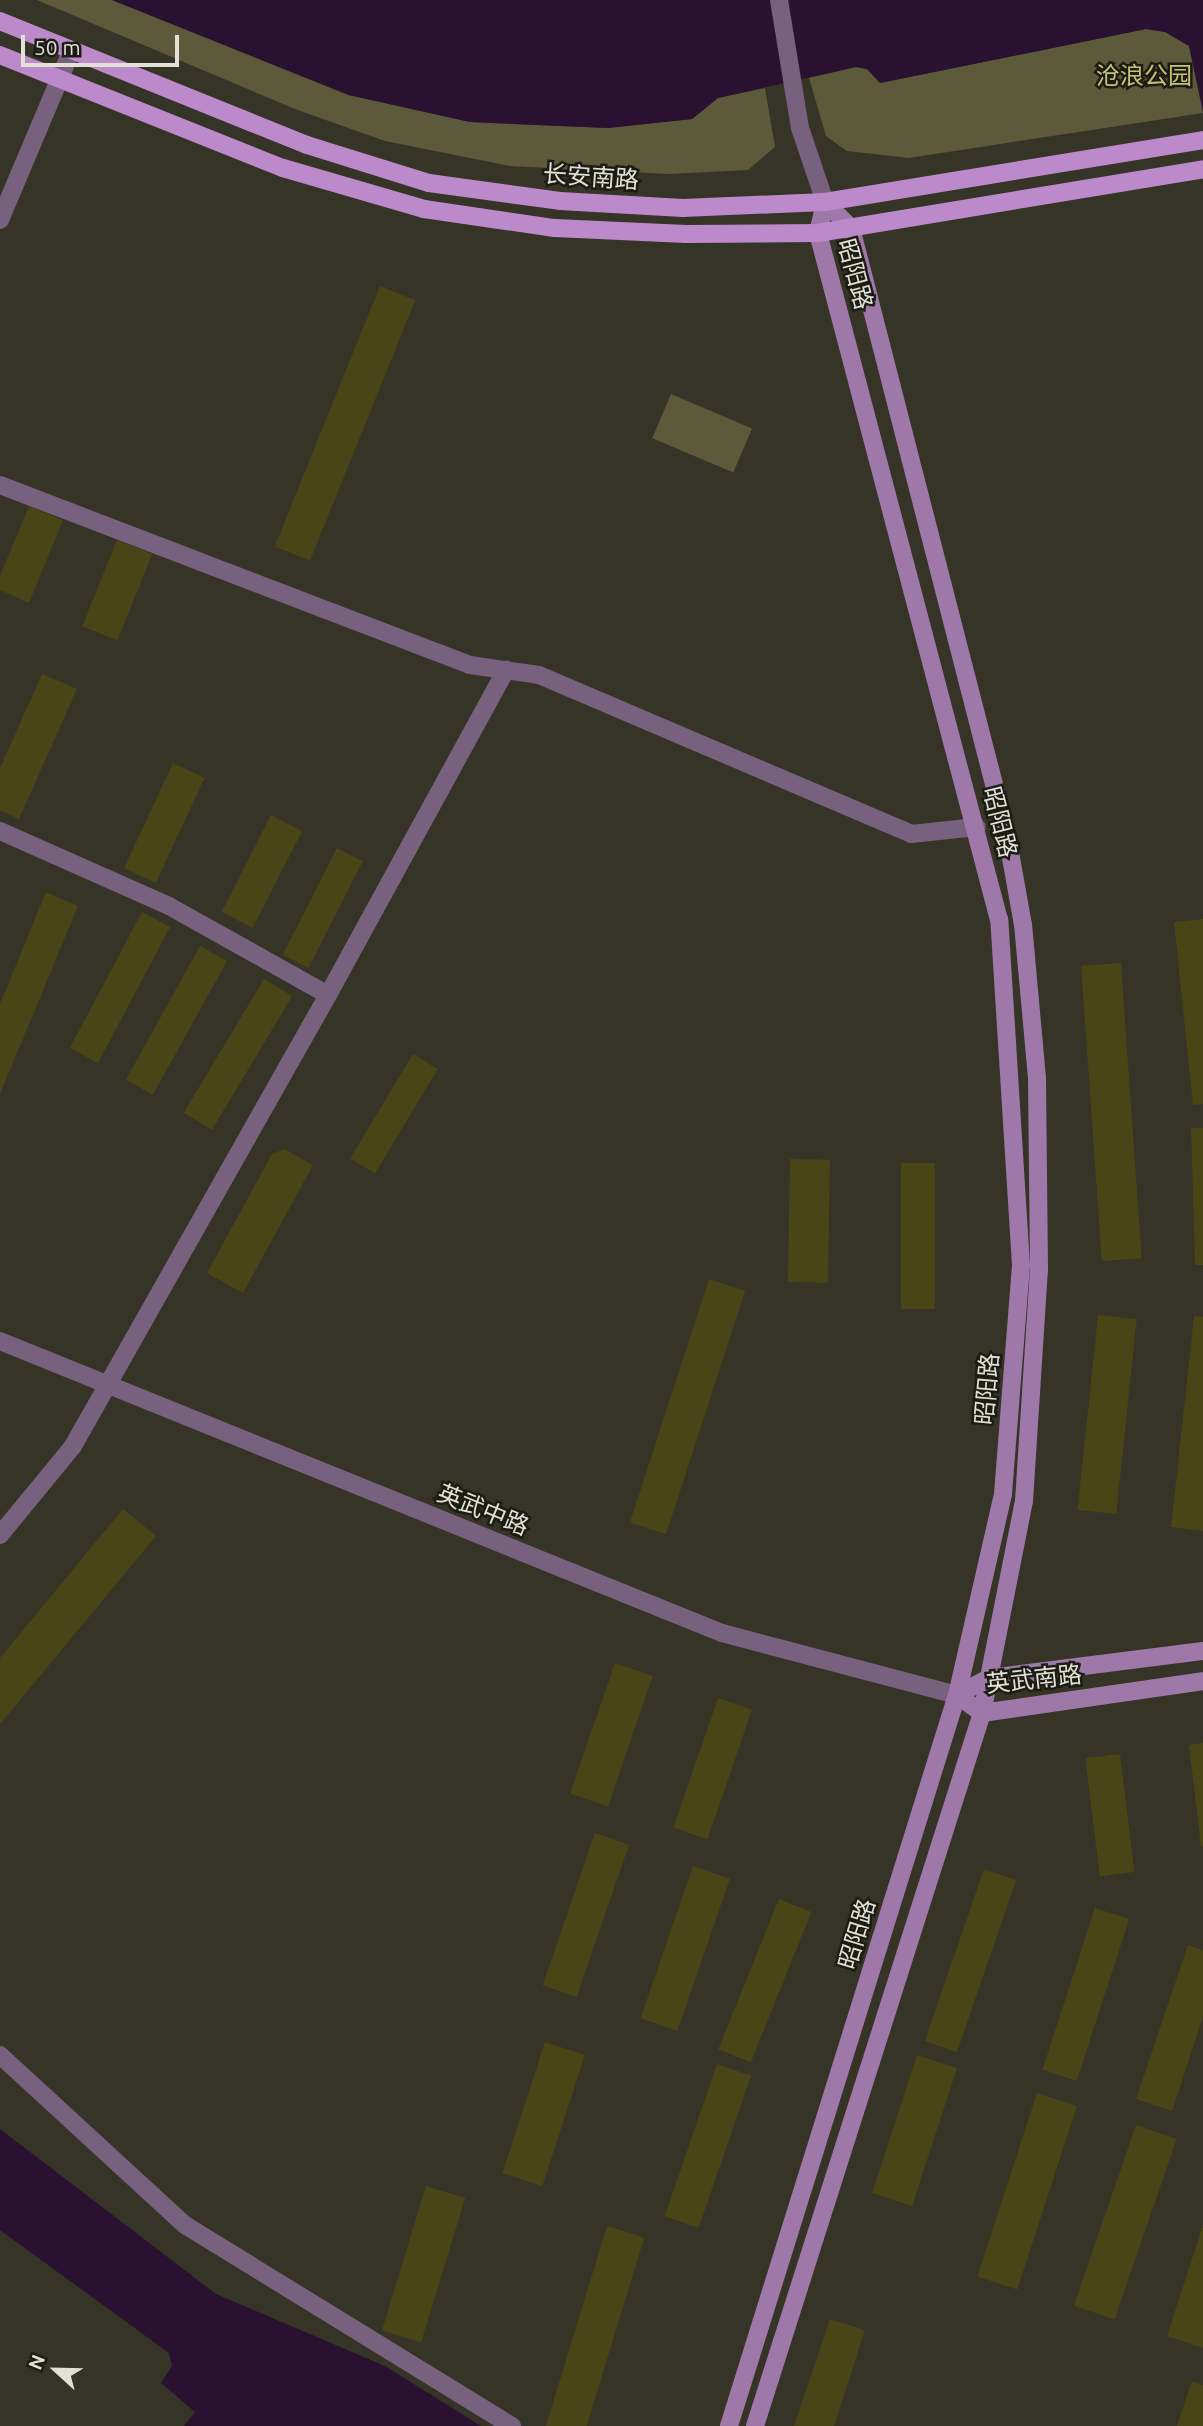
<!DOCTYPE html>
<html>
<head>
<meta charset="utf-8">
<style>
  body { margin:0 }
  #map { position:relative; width:1203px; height:2426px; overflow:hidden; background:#353426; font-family:Ubuntu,"Noto Sans SC",sans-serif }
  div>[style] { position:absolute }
  .green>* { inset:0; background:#5c5a3b; transform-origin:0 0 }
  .water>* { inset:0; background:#2a1131 }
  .building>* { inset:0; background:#484517; transform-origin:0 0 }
  .minor>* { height:18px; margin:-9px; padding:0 9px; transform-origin:9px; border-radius:9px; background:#78607f }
  .tertiary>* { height:18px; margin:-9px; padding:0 9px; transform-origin:9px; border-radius:9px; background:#78607f }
  .secondary>* { height:18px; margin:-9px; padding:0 9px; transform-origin:9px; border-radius:9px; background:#9f78aa }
  .primary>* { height:18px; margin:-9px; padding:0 9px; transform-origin:9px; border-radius:9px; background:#bc8aca }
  span { translate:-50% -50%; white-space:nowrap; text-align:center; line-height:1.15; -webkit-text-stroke:5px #1c1c15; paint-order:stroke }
  .park-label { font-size:24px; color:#c7c278 }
  .street-label { font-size:24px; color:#e2e1d8 }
  .north { position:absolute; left:21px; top:2335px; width:70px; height:70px; -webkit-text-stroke:5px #1c1c15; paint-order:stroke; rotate:292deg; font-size:19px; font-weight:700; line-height:28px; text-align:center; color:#e2e1d8 }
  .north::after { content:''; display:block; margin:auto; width:24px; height:32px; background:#e2e1d8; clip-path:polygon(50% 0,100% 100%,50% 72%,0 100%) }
  .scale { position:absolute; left:21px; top:35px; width:158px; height:32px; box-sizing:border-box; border:4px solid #e2e1d8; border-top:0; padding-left:9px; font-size:21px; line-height:24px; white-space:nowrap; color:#e2e1d8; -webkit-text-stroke:5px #1c1c15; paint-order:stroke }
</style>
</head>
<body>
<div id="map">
  <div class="green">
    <i style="clip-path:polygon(37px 0,112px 0,348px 95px,470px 122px,608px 128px,692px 119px,718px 98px,765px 88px,775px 147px,748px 170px,669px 174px,510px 166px,385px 141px,295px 109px)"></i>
    <i style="clip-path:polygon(1146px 29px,1165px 32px,1189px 46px,1203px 113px,909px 158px,847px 151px,826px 136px,809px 78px,856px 67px,867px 69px,880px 83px)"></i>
    <i style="left:671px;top:394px;width:88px;height:48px;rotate:23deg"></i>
  </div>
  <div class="water">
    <i style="clip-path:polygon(112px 0,1203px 0,1203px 111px,1189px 46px,1165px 32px,1146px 29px,880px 83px,867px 69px,856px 67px,718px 98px,692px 119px,608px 128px,470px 122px,349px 95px)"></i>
    <i style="clip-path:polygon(0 2129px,216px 2294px,385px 2366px,481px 2426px,184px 2426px,195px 2412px,161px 2383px,172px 2366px,169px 2353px,0 2230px)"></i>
  </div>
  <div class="building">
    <i style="left:380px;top:286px;width:38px;height:281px;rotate:22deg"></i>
    <i style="clip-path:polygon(29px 506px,63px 520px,29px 603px,0 590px,0 576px)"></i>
    <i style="left:117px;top:540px;width:38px;height:93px;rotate:22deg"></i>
    <i style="clip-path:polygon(42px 674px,77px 689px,19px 819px,0 810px,0 768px)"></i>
    <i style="left:173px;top:763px;width:35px;height:116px;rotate:25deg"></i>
    <i style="left:271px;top:815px;width:35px;height:109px;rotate:27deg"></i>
    <i style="left:337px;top:848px;width:29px;height:120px;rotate:27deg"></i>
    <i style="clip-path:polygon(46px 892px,78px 906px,0 1094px,0 1004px)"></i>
    <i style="left:142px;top:912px;width:32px;height:154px;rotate:28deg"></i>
    <i style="clip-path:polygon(1203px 919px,1203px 1104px,1193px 1105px,1174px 922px)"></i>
    <i style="left:200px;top:946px;width:31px;height:153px;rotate:29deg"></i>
    <i style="left:1121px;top:963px;width:296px;height:40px;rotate:86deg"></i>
    <i style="left:264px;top:979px;width:33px;height:156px;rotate:31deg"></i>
    <i style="left:413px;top:1054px;width:29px;height:122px;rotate:31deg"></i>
    <i style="clip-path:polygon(1191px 1128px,1203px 1128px,1203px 1265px,1195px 1265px)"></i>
    <i style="clip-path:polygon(284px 1149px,313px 1165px,243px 1293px,207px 1273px,272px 1154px)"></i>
    <i style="left:790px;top:1159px;width:40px;height:123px;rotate:1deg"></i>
    <i style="left:901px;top:1163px;width:34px;height:146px"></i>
    <i style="left:709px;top:1279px;width:38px;height:256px;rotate:18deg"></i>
    <i style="left:1098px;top:1315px;width:39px;height:196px;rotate:6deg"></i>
    <i style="clip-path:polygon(1194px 1316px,1203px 1317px,1203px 1531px,1171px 1527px)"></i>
    <i style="clip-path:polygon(123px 1509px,156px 1536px,0 1724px,0 1658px)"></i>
    <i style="left:615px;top:1663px;width:40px;height:138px;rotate:19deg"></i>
    <i style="left:718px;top:1698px;width:36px;height:137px;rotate:19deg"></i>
    <i style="clip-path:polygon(1203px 1743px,1203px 1846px,1201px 1846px,1189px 1745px)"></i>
    <i style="left:1120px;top:1754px;width:119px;height:35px;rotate:83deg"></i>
    <i style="left:595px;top:1833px;width:36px;height:161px;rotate:19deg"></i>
    <i style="left:693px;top:1866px;width:39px;height:161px;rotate:19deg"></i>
    <i style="left:984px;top:1869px;width:34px;height:182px;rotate:19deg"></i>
    <i style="left:779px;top:1899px;width:35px;height:162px;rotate:22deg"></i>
    <i style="left:1095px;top:1908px;width:36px;height:170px;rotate:18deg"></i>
    <i style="clip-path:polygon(1188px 1945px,1203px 1950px,1203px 2017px,1172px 2111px,1136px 2099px)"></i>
    <i style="left:545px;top:2042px;width:42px;height:138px;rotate:18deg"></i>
    <i style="left:917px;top:2055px;width:42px;height:145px;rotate:18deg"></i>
    <i style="left:717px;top:2064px;width:36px;height:161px;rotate:19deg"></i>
    <i style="left:1037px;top:2093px;width:42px;height:193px;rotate:18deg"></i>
    <i style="left:1136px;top:2125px;width:43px;height:191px;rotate:19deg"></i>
    <i style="left:426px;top:2186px;width:41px;height:151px;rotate:17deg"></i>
    <i style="left:607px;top:2226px;width:39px;height:209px;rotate:17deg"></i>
    <i style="clip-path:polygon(1202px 2228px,1203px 2228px,1203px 2348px,1167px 2336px)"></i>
    <i style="clip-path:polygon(830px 2319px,865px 2330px,834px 2426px,794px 2426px)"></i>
    <i style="clip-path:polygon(1192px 2381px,1203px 2385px,1203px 2426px,1177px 2426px)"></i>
  </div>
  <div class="minor">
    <i style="left:0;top:485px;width:503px;rotate:20.96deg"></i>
    <i style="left:470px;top:665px;width:70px;rotate:8.2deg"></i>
    <i style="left:539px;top:675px;width:405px;rotate:23.1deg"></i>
    <i style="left:911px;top:834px;width:66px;rotate:-6.1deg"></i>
    <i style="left:0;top:831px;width:185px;rotate:23.9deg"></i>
    <i style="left:169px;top:906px;width:182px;rotate:29.2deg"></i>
    <i style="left:0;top:1535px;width:115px;rotate:-50.6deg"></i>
    <i style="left:73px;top:1446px;width:518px;rotate:-60.52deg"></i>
    <i style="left:328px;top:995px;width:371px;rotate:-61.3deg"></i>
    <i style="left:0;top:2055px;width:251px;rotate:42.6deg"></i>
    <i style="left:185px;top:2225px;width:384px;rotate:31.6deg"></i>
  </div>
  <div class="tertiary">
    <i style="left:779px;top:0;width:130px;rotate:80.7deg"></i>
    <i style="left:800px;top:128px;width:78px;rotate:71.3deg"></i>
    <i style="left:0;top:220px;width:182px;rotate:-67.1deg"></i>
    <i style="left:0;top:1341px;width:779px;rotate:22.02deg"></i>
    <i style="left:722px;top:1633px;width:243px;rotate:14.8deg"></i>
  </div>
  <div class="secondary">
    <i style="left:1203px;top:1651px;width:216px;rotate:172.8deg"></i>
    <i style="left:989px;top:1678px;width:36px;rotate:152deg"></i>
    <i style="left:957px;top:1695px;width:31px;rotate:36deg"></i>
    <i style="left:982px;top:1713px;width:223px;rotate:-8.2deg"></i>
    <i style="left:729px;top:2426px;width:766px;rotate:-72.68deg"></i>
    <i style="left:957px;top:1695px;width:206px;rotate:-77.1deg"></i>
    <i style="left:1003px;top:1494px;width:230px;rotate:-85.5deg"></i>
    <i style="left:1021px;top:1265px;width:346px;rotate:-93.6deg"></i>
    <i style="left:999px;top:920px;width:710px;rotate:-104.76deg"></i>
    <i style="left:818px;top:233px;width:32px;rotate:-77deg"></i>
    <i style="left:755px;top:2426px;width:748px;rotate:-72.34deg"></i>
    <i style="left:982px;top:1713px;width:216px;rotate:-78.8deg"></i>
    <i style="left:1024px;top:1501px;width:232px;rotate:-86.3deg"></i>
    <i style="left:1039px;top:1269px;width:191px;rotate:-90.6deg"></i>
    <i style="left:1037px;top:1078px;width:154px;rotate:-95.2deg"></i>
    <i style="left:1023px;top:925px;width:91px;rotate:-100.1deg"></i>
    <i style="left:1007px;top:835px;width:627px;rotate:-104.41deg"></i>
    <i style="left:851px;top:228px;width:37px;rotate:-135deg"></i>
  </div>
  <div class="primary">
    <i style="left:0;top:21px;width:331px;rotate:22deg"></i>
    <i style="left:307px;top:145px;width:128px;rotate:17.3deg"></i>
    <i style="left:429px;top:183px;width:132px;rotate:7.8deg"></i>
    <i style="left:560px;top:201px;width:123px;rotate:3.3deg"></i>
    <i style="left:683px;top:208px;width:142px;rotate:-2.4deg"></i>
    <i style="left:825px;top:202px;width:383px;rotate:-9.3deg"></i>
    <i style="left:0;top:55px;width:305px;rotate:21.8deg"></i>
    <i style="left:283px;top:168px;width:147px;rotate:16.2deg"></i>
    <i style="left:424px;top:209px;width:132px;rotate:8.3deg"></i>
    <i style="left:555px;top:228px;width:131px;rotate:2.6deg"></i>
    <i style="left:686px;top:234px;width:132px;rotate:-0.4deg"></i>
    <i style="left:818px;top:233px;width:390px;rotate:-9.4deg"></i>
  </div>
  <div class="park-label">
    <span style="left:1144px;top:76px">沧浪公园</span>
  </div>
  <div class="street-label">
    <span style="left:591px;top:177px;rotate:4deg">长安南路</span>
    <span style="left:855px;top:274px;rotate:75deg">昭阳路</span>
    <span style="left:1000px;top:822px;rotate:76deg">昭阳路</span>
    <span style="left:987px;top:1389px;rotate:-85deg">昭阳路</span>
    <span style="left:483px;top:1510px;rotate:22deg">英武中路</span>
    <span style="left:1034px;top:1679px;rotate:-6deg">英武南路</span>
    <span style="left:857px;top:1934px;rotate:-73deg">昭阳路</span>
  </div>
  <div class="north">N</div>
  <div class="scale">50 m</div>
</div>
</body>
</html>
